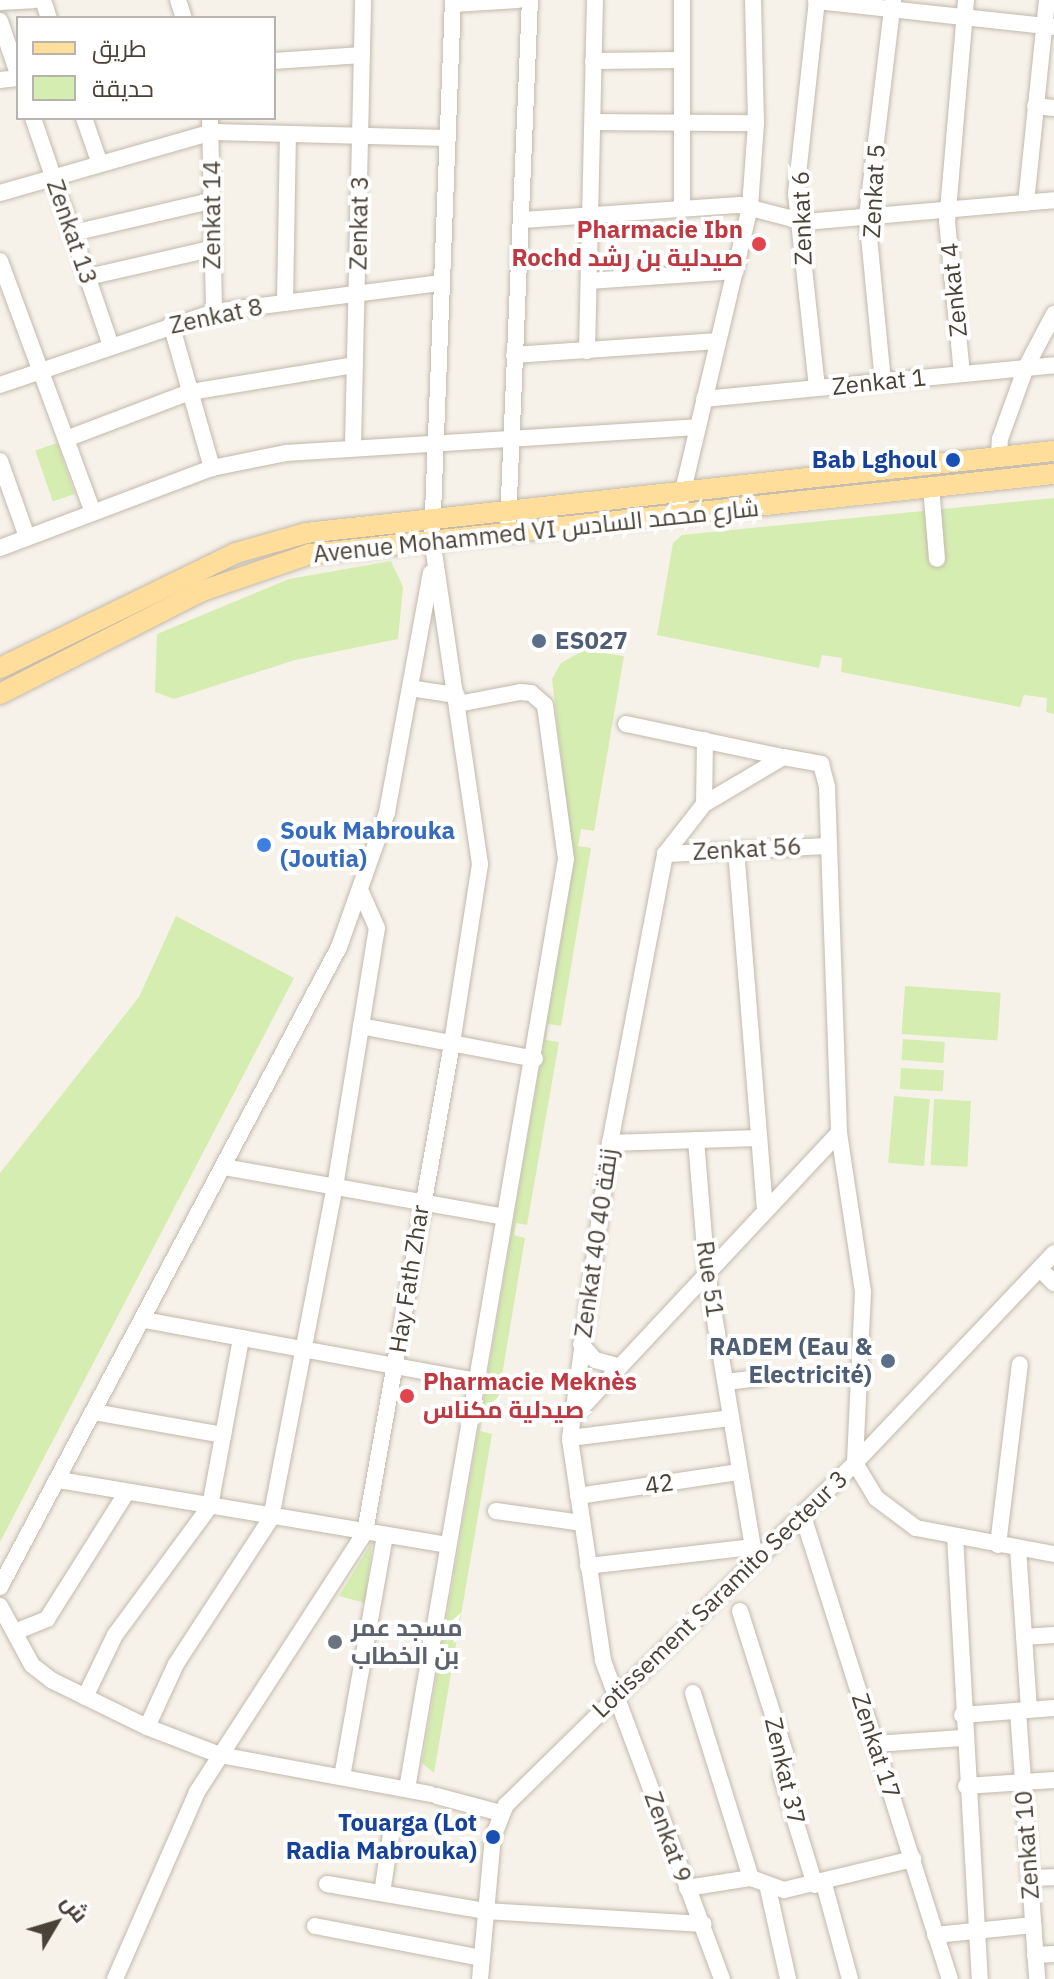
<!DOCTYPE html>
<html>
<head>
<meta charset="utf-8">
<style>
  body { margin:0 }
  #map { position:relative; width:1054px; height:1979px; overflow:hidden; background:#f6f2ea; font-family:"IBM Plex Sans",Cairo,sans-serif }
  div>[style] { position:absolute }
  .green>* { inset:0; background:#d5edb0; transform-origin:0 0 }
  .roads { filter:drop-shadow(0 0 2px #c3b9ab) drop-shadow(0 0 2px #c3b9ab) }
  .minor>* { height:16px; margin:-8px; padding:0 8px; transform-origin:8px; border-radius:8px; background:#fff }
  .major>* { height:20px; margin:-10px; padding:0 10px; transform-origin:10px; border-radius:10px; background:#ffdd9a }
  .dots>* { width:22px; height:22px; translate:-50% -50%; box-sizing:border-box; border:4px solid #fff; border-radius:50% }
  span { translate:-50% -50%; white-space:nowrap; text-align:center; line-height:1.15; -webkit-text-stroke:8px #fff; paint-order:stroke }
  .street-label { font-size:24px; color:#4b4237 }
  .health-label { font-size:24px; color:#be3a42; font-weight:700 }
  .right { translate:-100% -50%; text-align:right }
  .left { translate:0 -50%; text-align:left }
  .transit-label { font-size:24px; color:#164399; font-weight:700 }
  .service-label { font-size:24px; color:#4e5e75; font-weight:700 }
  .shop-label { font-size:24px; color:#366cbe; font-weight:700 }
  .worship-label { font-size:24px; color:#5b616d; font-weight:700 }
  .legend { position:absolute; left:16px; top:16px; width:260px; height:104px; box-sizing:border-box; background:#fff; border:2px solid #b7b3af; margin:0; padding:10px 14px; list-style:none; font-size:24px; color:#4b4237 }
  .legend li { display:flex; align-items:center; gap:16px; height:40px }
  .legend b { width:40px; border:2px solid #b7b3af }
  .north { position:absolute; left:16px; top:1883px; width:80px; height:80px; -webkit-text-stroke:6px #fff; paint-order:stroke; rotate:52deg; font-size:22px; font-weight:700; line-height:32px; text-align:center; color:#4b4237 }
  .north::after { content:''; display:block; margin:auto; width:28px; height:36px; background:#4b4237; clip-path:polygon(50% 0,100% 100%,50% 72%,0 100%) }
</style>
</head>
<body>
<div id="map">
  <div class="green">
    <i style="left:57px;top:443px;width:54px;height:23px;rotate:71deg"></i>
    <i style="clip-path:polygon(1054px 498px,1054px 714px,1046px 712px,1047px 698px,1024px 695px,1020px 707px,841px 672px,842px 658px,822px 655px,819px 668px,657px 635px,673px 543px,682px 535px)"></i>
    <i style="clip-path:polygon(391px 561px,403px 587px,398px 639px,295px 660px,174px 699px,155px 692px,157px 634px,289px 579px)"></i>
    <i style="clip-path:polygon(584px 650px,624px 656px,594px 831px,581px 829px,578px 846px,591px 848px,561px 1026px,548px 1024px,546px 1040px,559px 1042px,527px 1225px,516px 1223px,514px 1235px,525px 1238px,495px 1417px,483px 1415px,480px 1431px,492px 1434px,434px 1773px,422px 1763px,574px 864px,552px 679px,561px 663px)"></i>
    <i style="clip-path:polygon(176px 916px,294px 978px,0 1542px,0 1173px,139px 997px)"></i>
    <i style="left:905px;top:986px;width:96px;height:48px;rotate:4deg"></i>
    <i style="left:903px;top:1039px;width:42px;height:21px;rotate:4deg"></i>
    <i style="left:901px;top:1068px;width:43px;height:21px;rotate:3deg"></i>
    <i style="left:894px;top:1096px;width:36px;height:67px;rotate:5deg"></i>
    <i style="left:934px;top:1099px;width:37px;height:66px;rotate:3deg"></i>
    <i style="clip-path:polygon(372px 1542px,365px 1603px,339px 1596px)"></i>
  </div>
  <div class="roads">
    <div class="minor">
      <i style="left:43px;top:0;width:19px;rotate:72deg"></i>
      <i style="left:178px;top:0;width:19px;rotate:72deg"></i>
      <i style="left:682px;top:0;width:209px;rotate:90deg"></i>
      <i style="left:817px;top:0;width:195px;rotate:96.2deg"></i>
      <i style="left:796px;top:194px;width:195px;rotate:83.8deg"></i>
      <i style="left:816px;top:1px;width:239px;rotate:6.2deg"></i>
      <i style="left:0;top:2px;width:33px;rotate:-3deg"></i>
      <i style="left:453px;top:4px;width:65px;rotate:-3.5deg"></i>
      <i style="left:0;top:21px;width:56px;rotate:71.2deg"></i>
      <i style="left:274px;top:61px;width:88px;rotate:-3.9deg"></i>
      <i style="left:593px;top:61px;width:87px;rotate:-0.7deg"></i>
      <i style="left:0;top:80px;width:18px;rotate:-6deg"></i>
      <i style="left:1035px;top:106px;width:19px;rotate:6deg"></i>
      <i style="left:33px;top:118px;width:241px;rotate:71.1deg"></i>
      <i style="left:84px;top:118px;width:49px;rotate:70.8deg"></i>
      <i style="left:210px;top:118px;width:194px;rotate:88.8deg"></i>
      <i style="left:593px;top:122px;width:163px;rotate:0.4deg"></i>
      <i style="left:0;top:193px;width:222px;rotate:-16deg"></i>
      <i style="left:213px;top:132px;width:235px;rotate:1.5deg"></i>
      <i style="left:1026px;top:203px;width:204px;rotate:-84.1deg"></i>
      <i style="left:523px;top:220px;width:217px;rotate:-4deg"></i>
      <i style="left:739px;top:205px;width:68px;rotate:14.4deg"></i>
      <i style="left:805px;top:222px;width:250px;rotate:-5deg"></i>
      <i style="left:73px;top:233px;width:142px;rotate:-13.1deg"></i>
      <i style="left:0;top:261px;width:268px;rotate:69.7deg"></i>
      <i style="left:88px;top:277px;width:125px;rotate:-12.9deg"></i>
      <i style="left:589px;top:281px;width:147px;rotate:-3.9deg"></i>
      <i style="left:285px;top:303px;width:169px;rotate:-89deg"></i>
      <i style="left:171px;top:324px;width:150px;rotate:74.1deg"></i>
      <i style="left:587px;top:351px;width:351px;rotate:-88.7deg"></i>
      <i style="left:514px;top:355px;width:204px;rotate:-3.9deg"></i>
      <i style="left:962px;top:374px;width:153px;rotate:-95.6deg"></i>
      <i style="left:947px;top:222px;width:223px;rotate:-85.1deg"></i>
      <i style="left:883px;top:382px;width:167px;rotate:-95.5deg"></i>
      <i style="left:867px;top:216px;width:218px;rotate:-83.1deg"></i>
      <i style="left:0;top:385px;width:226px;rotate:-18.8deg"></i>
      <i style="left:214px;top:312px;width:229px;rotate:-7.3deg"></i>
      <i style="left:704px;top:399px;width:352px;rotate:-5.5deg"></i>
      <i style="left:66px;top:439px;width:133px;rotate:-20.8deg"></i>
      <i style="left:190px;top:392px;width:167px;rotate:-9.3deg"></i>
      <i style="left:353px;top:446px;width:446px;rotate:-88.7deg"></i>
      <i style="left:999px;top:456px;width:17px;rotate:-87deg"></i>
      <i style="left:1000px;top:439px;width:77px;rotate:-70.1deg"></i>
      <i style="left:1026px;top:367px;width:60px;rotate:-62.2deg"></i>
      <i style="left:0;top:461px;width:81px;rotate:70.4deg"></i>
      <i style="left:931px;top:486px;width:73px;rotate:85.3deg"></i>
      <i style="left:677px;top:516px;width:318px;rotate:-76.7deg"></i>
      <i style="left:750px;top:207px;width:84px;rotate:-85.9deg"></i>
      <i style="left:756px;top:123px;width:123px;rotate:-91.4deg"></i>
      <i style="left:508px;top:522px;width:522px;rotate:-87.59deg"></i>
      <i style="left:0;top:548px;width:227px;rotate:-20.7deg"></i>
      <i style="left:212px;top:468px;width:76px;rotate:-11.5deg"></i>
      <i style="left:286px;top:453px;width:412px;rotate:-3.6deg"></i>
      <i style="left:410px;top:688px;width:47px;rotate:8.7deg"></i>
      <i style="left:626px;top:724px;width:160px;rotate:11.9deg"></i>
      <i style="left:704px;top:804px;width:64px;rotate:-89.1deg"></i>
      <i style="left:736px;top:849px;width:363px;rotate:85.4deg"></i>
      <i style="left:665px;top:854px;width:164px;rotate:-2.8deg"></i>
      <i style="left:361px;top:1026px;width:177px;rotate:10.7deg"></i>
      <i style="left:696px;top:1140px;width:133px;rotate:85.3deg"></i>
      <i style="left:707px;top:1273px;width:290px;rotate:80.5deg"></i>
      <i style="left:610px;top:1143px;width:148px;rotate:-1.9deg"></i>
      <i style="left:224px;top:1167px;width:284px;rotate:10.1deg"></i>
      <i style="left:1040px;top:1269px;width:20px;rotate:45deg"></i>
      <i style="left:144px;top:1320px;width:339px;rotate:10.4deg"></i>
      <i style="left:581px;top:1344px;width:21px;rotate:49deg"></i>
      <i style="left:595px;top:1360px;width:24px;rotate:15deg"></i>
      <i style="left:726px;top:1382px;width:39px;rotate:-7deg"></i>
      <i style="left:94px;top:1412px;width:131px;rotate:10.1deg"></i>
      <i style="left:572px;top:1418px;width:391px;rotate:-46.9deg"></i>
      <i style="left:570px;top:1438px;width:161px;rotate:-7.1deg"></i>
      <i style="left:59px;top:1480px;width:392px;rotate:9.5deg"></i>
      <i style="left:578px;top:1496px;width:163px;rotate:-8.5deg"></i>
      <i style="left:496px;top:1511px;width:87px;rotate:7.9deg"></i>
      <i style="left:802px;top:1513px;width:489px;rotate:72.4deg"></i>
      <i style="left:955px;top:1536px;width:444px;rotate:86.8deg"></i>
      <i style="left:998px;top:1545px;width:182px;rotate:-83.1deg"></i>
      <i style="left:1018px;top:1548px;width:162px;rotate:86.1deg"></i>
      <i style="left:588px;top:1566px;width:165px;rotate:-6.6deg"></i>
      <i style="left:0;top:1587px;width:724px;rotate:-62.09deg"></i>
      <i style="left:339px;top:947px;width:143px;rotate:-70.4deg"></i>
      <i style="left:387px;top:812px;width:243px;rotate:-79.6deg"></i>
      <i style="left:0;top:1606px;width:67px;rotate:61.5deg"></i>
      <i style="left:32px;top:1665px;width:24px;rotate:38deg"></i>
      <i style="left:51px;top:1680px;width:107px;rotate:26.1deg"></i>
      <i style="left:147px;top:1727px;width:78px;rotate:21deg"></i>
      <i style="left:220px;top:1755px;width:214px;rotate:10.5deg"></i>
      <i style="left:740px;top:1611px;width:149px;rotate:72.4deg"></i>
      <i style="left:785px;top:1753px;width:22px;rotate:100deg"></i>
      <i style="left:781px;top:1775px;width:115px;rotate:72.8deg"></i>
      <i style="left:15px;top:1632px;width:35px;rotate:-22deg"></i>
      <i style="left:47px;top:1619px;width:150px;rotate:-57.8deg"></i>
      <i style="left:1024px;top:1637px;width:30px;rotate:-4deg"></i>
      <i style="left:693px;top:1693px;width:194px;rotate:72.6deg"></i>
      <i style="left:85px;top:1697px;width:69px;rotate:-64.2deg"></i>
      <i style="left:115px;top:1635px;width:160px;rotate:-53.6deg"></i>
      <i style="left:210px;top:1506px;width:171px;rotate:-79.5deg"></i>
      <i style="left:1018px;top:1711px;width:269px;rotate:85.9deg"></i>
      <i style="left:962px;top:1715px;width:92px;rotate:-4.4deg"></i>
      <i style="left:147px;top:1727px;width:69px;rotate:-65.3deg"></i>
      <i style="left:176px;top:1664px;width:174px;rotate:-56.9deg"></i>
      <i style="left:271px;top:1518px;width:337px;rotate:-79.1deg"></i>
      <i style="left:335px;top:1187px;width:262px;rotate:-80.8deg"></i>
      <i style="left:377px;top:928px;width:39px;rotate:-114deg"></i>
      <i style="left:875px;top:1744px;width:87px;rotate:-3.9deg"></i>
      <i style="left:342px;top:1777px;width:246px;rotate:-79.9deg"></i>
      <i style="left:966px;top:1786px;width:88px;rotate:-3.9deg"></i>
      <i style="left:407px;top:1789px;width:943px;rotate:-80.3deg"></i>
      <i style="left:566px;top:859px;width:155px;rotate:-97.8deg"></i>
      <i style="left:545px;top:705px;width:18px;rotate:-139deg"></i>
      <i style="left:531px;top:693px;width:11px;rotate:-175deg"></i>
      <i style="left:520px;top:692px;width:63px;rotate:169deg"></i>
      <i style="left:437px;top:1796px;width:66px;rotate:14.9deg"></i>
      <i style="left:1030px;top:1878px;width:24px;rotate:-2deg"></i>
      <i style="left:327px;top:1884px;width:160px;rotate:9.7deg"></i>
      <i style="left:485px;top:1911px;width:219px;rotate:3.4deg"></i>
      <i style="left:767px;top:1884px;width:97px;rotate:77.5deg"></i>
      <i style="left:824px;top:1884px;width:98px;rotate:74.7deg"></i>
      <i style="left:687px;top:1888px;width:65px;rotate:-8.9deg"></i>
      <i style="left:751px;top:1878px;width:35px;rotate:20deg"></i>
      <i style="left:784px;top:1890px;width:133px;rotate:-13.5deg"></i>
      <i style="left:382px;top:1893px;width:60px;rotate:-81.3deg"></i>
      <i style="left:315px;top:1926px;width:169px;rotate:10.9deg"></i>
      <i style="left:935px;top:1935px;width:99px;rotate:-5.8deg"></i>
      <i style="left:1035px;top:1955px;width:19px;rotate:-3deg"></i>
      <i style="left:115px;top:1979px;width:204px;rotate:-66.3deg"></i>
      <i style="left:197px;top:1792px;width:310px;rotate:-57.1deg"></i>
      <i style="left:365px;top:1532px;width:497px;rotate:-79.9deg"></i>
      <i style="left:452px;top:1043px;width:181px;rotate:-81.1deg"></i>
      <i style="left:480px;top:864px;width:329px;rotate:-98.4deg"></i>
      <i style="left:432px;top:539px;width:539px;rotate:-87.77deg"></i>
      <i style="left:480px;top:1979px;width:143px;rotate:-84.8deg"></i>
      <i style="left:493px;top:1837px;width:35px;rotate:-68deg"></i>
      <i style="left:506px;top:1805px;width:489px;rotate:-44.4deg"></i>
      <i style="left:855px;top:1463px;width:289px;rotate:-46.5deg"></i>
      <i style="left:722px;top:1979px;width:340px;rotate:-110.5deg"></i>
      <i style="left:603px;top:1660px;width:224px;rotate:-98.5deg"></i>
      <i style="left:570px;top:1438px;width:298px;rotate:-82.3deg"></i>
      <i style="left:610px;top:1143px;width:294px;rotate:-79.2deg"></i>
      <i style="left:665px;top:854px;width:63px;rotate:-52deg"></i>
      <i style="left:704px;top:804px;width:92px;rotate:-30.7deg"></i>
      <i style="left:783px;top:757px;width:39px;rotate:10deg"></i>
      <i style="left:821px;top:764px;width:24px;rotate:75deg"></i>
      <i style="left:827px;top:787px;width:346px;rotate:88deg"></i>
      <i style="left:839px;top:1133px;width:161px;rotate:81.4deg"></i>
      <i style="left:863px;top:1292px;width:171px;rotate:92.7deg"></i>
      <i style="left:855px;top:1463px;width:41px;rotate:59deg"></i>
      <i style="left:876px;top:1498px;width:50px;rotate:36.9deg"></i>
      <i style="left:916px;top:1528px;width:140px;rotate:10.7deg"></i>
    </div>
    <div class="major">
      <i style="left:0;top:668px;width:263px;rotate:-26deg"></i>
      <i style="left:236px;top:553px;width:73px;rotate:-15.9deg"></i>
      <i style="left:306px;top:533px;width:752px;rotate:-6.26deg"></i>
      <i style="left:0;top:694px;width:227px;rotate:-27deg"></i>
      <i style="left:202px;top:591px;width:114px;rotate:-18.9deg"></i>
      <i style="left:310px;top:554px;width:748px;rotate:-6.14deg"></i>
    </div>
  </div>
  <div class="dots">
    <i style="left:759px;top:244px;background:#e0444e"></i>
    <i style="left:953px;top:460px;background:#1a4fb4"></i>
    <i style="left:539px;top:641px;background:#5c6f8a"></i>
    <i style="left:264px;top:845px;background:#3f7fe0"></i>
    <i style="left:888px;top:1361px;background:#5c6f8a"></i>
    <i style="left:407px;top:1396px;background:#e0444e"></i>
    <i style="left:335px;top:1642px;background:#6b7280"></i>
    <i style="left:493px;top:1837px;background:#1a4fb4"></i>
  </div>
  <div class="street-label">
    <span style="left:874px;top:191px;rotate:-87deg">Zenkat 5</span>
    <span style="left:212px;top:215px;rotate:-90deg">Zenkat 14</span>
    <span style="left:802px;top:218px;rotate:-92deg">Zenkat 6</span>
    <span style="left:359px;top:223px;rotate:-89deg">Zenkat 3</span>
    <span style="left:72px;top:232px;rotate:71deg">Zenkat 13</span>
    <span style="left:954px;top:290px;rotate:-96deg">Zenkat 4</span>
    <span style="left:216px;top:316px;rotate:-12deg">Zenkat 8</span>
    <span style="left:879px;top:382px;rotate:-6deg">Zenkat 1</span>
    <span style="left:536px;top:531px;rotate:-6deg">Avenue Mohammed VI شارع محمد السادس</span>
    <span style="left:747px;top:849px;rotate:-3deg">Zenkat 56</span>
    <span style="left:596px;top:1243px;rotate:-82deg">Zenkat 40 زنقة 40</span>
    <span style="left:409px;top:1279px;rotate:-81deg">Hay Fath Zhar</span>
    <span style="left:710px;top:1279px;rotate:82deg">Rue 51</span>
    <span style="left:659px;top:1484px;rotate:-8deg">42</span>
    <span style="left:720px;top:1594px;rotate:-44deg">Lotissement Saramito Secteur 3</span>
    <span style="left:876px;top:1746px;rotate:72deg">Zenkat 17</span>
    <span style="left:785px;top:1771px;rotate:77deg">Zenkat 37</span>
    <span style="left:668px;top:1837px;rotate:70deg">Zenkat 9</span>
    <span style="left:1027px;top:1845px;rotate:-94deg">Zenkat 10</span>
  </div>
  <div class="health-label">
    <span class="right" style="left:743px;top:244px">Pharmacie Ibn<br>Rochd صيدلية بن رشد</span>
    <span class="left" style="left:423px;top:1396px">Pharmacie Meknès<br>صيدلية مكناس</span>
  </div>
  <div class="transit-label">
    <span class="right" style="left:937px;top:460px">Bab Lghoul</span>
    <span class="right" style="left:477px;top:1837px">Touarga (Lot<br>Radia Mabrouka)</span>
  </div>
  <div class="service-label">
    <span class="left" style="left:555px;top:641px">ES027</span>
    <span class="right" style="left:872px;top:1361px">RADEM (Eau &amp;<br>Electricité)</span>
  </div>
  <div class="shop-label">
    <span class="left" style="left:280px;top:845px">Souk Mabrouka<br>(Joutia)</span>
  </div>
  <div class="worship-label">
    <span class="left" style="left:351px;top:1642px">مسجد عمر<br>بن الخطاب</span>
  </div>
  <ul class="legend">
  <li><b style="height:10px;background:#ffdd9a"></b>طريق</li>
  <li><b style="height:22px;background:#d5edb0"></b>حديقة</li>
  </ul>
  <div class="north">ش</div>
</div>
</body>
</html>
